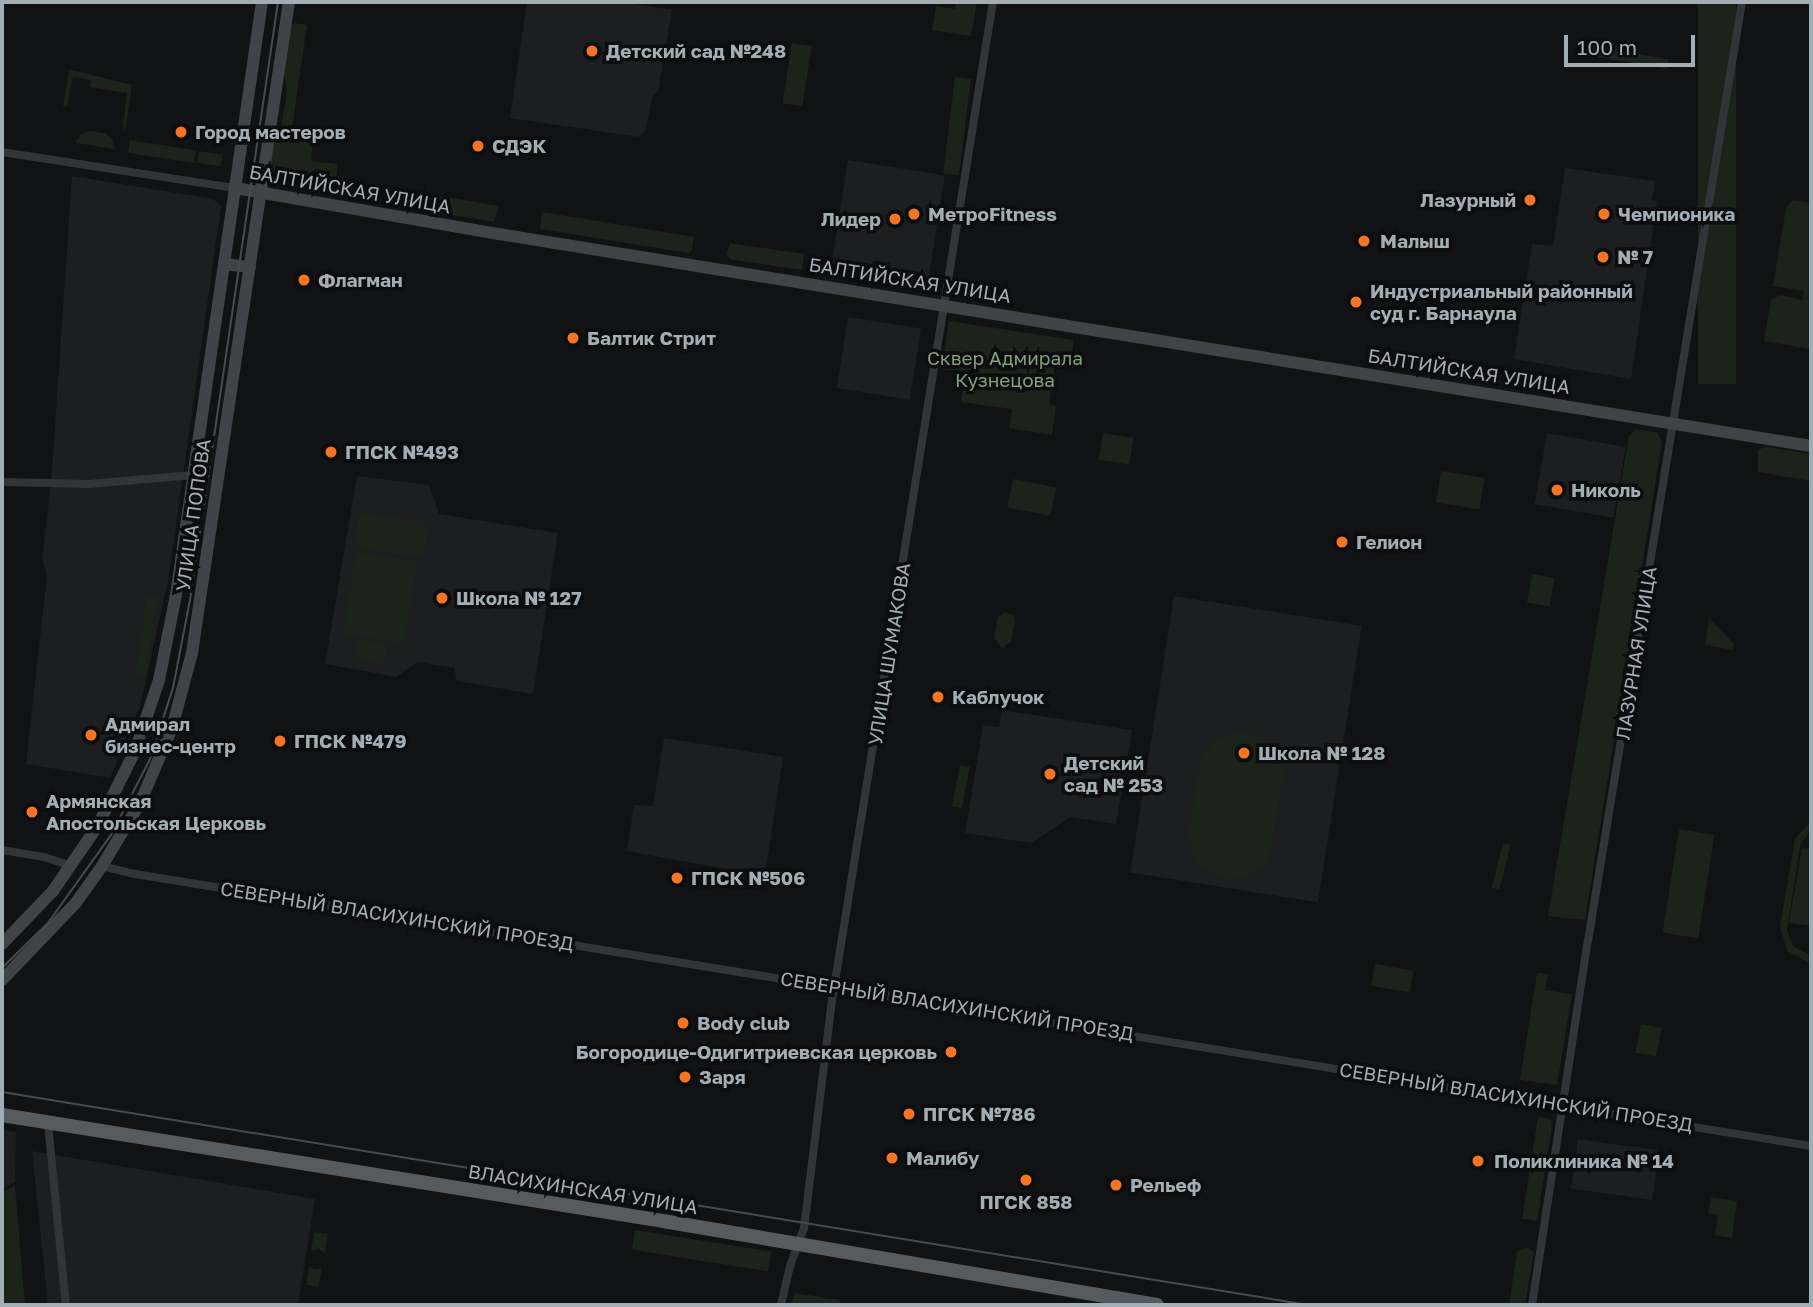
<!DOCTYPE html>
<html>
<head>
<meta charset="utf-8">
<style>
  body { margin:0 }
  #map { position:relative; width:1813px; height:1307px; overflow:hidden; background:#111213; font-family:"Golos Text",sans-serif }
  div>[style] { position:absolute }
  .built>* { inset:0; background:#1d1e20; transform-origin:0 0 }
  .green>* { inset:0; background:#1c231b; transform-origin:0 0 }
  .minor>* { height:8px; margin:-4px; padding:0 4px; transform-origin:4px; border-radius:4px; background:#323538 }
  .secondary>* { height:12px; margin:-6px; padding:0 6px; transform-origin:6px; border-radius:6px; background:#404448 }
  .trunk>* { height:14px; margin:-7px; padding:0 7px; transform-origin:7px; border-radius:7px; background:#565b60 }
  .tram>* { height:2px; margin:-1px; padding:0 1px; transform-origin:1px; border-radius:1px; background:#474b4f }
  .dots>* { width:19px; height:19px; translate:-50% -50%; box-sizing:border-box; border:4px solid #0c0d0e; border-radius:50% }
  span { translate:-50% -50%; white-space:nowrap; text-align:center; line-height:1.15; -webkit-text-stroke:7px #0c0d0e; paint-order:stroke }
  .poi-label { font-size:19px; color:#a2adb4; font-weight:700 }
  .left { translate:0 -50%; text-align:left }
  .right { translate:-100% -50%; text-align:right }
  .street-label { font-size:19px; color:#a2adb4 }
  .park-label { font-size:19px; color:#81a078 }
  .frame { position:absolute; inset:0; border:4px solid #a2adb4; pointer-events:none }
  .scale { position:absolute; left:1564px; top:35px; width:131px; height:32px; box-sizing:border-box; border:4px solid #a2adb4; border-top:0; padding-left:9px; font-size:21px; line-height:24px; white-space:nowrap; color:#a2adb4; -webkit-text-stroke:5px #0c0d0e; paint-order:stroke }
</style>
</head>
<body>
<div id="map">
  <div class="built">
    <i style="clip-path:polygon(527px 2px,622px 2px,672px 10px,658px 91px,652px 97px,646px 130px,639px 137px,510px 118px)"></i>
    <i style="left:848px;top:160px;width:98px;height:114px;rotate:9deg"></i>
    <i style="clip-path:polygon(1565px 168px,1655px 181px,1652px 200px,1657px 201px,1631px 379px,1514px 359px,1532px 244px,1553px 246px)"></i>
    <i style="clip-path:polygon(72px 176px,213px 199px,221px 206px,168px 582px,140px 706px,110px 778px,26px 764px,47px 576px,42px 558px,51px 485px)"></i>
    <i style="left:848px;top:317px;width:74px;height:72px;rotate:9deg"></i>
    <i style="left:1547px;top:433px;width:80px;height:72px;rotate:10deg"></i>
    <i style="clip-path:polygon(357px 476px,429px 485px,439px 514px,558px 533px,533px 694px,457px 681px,454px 668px,418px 662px,396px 677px,325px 664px)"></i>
    <i style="left:1174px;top:596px;width:190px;height:280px;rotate:9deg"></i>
    <i style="clip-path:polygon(1002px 710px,1132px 730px,1116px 824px,1070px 817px,1032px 843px,965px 833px,983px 725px,999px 727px)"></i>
    <i style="clip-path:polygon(664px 738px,783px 757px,765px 876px,627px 851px,634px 805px,653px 806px)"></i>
    <i style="clip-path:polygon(2px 1130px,16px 1132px,15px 1182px,2px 1189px)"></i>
    <i style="left:1578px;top:1139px;width:82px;height:50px;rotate:8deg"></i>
    <i style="clip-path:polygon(32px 1151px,315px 1199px,298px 1305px,48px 1305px)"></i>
  </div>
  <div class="green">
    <i style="clip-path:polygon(956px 2px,977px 2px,971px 36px,932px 30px,936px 6px,955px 9px)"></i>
    <i style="left:1698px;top:2px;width:38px;height:382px"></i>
    <i style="clip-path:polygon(295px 23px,307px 25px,292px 128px,314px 132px,311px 161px,338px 164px,334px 196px,275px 187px,268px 176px,272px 147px,281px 129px,287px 89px,283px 69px,291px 25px)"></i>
    <i style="left:792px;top:43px;width:20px;height:61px;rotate:9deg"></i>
    <i style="left:1588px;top:45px;width:82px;height:10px;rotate:10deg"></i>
    <i style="clip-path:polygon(69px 69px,132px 85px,125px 132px,123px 123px,127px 93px,90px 87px,91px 80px,73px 77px,67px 107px,63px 106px)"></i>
    <i style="left:955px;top:77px;width:16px;height:97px;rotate:7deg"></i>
    <i style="clip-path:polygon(89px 131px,105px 133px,112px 139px,115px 149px,76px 143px,80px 135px)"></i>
    <i style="left:130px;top:140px;width:67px;height:13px;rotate:9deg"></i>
    <i style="left:199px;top:151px;width:24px;height:12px;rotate:9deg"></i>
    <i style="clip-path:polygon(406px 190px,498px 206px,498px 210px,494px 222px,404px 207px)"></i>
    <i style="clip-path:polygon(1793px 200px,1811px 203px,1811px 349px,1764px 341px,1771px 299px,1781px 295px,1803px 300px,1804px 291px,1773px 286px,1786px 208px)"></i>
    <i style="clip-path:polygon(542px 212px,694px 237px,692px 250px,689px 253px,540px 229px)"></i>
    <i style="clip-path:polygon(730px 243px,804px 254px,802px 270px,730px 259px,726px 254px)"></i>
    <i style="clip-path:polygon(949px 321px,1074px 340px,1070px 368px,1055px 366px,1049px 404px,1056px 406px,1052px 435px,1009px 428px,1012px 409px,961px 402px,965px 372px,942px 369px)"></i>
    <i style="clip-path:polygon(1635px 429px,1658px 433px,1662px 442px,1585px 920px,1548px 916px,1629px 436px)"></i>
    <i style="left:1103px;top:433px;width:31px;height:27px;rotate:9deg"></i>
    <i style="clip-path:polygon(1765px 447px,1811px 454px,1811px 481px,1758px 472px,1758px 450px)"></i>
    <i style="left:1441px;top:471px;width:44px;height:32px;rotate:9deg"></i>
    <i style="left:1013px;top:479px;width:44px;height:29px;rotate:11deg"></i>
    <i style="clip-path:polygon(363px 513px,424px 521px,429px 528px,424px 554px,416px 557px,358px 548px,355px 541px,359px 516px)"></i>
    <i style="left:356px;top:552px;width:62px;height:83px;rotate:9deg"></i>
    <i style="left:1532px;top:574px;width:23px;height:29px;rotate:10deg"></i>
    <i style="clip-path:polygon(147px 595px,159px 596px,145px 674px,136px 674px)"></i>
    <i style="clip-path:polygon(1006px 612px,1014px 616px,1015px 622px,1011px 642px,1002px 648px,994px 638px,998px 617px)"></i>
    <i style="clip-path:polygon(1709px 618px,1734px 644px,1733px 650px,1705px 645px)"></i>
    <i style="left:358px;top:639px;width:30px;height:20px;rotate:9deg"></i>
    <i style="clip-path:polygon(1239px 732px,1257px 735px,1267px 741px,1279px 754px,1285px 768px,1268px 863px,1247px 878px,1224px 879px,1202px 868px,1193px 855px,1188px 835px,1201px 756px,1221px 737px)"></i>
    <i style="left:960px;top:765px;width:10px;height:42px;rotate:11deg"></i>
    <i style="clip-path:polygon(1811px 821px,1811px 829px,1800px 846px,1787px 930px,1793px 946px,1811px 956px,1810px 963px,1787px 951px,1780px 926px,1795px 839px)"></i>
    <i style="left:1679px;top:829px;width:36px;height:105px;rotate:9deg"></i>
    <i style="left:1503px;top:843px;width:8px;height:46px;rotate:14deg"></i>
    <i style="clip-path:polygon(1802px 848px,1811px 849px,1811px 926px,1789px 923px)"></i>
    <i style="left:1375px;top:964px;width:39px;height:22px;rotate:10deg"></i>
    <i style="clip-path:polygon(1537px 973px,1548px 974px,1545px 990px,1572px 994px,1557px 1085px,1520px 1080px)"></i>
    <i style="left:1641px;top:1024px;width:21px;height:29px;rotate:11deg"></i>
    <i style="clip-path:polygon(1538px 1117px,1551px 1119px,1552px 1126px,1537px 1221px,1522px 1219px)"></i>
    <i style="clip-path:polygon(15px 1186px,25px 1305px,2px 1305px,2px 1192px)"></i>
    <i style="clip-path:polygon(1711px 1197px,1737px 1201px,1732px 1238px,1715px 1235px,1718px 1215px,1708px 1213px)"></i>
    <i style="left:635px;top:1230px;width:138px;height:20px;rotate:9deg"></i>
    <i style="clip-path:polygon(314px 1232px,328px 1234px,325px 1253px,318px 1249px,311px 1251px)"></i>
    <i style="clip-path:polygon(1527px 1247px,1534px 1252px,1525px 1305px,1509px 1305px,1517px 1252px)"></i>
    <i style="clip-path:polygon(309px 1266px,315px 1270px,322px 1268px,319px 1287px,306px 1285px)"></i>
    <i style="clip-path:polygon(795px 1293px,840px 1300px,839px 1305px,790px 1305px)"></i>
  </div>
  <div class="minor">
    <i style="left:2px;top:152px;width:236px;rotate:8.8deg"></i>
    <i style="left:2px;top:482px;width:87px;rotate:1.3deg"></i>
    <i style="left:89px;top:484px;width:105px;rotate:-4.9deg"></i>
    <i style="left:2px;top:850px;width:43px;rotate:9.5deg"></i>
    <i style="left:44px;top:857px;width:28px;rotate:18deg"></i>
    <i style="left:102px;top:866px;width:34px;rotate:14deg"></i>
    <i style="left:135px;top:874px;width:1698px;rotate:9.22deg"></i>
    <i style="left:48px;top:1123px;width:183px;rotate:84.4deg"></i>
    <i style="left:781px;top:1305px;width:40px;rotate:-77deg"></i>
    <i style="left:790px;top:1266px;width:40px;rotate:-69.8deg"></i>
    <i style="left:804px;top:1228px;width:230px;rotate:-83deg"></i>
    <i style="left:832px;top:1000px;width:1011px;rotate:-80.84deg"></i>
    <i style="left:1532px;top:1305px;width:368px;rotate:-81.3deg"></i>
    <i style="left:1588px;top:941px;width:952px;rotate:-80.69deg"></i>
  </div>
  <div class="secondary">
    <i style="left:235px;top:188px;width:268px;rotate:9.9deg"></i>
    <i style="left:499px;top:234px;width:1329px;rotate:9.18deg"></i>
    <i style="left:224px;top:264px;width:26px;rotate:7deg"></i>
    <i style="left:2px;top:944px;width:74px;rotate:-46.1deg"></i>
    <i style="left:53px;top:891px;width:78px;rotate:-55.5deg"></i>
    <i style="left:97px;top:827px;width:85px;rotate:-63.4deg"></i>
    <i style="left:135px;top:751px;width:75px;rotate:-71.3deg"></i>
    <i style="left:159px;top:680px;width:87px;rotate:-78.7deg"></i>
    <i style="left:176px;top:595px;width:599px;rotate:-81.75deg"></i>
    <i style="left:2px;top:980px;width:105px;rotate:-46.2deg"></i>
    <i style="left:75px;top:904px;width:47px;rotate:-54.6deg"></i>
    <i style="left:102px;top:866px;width:74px;rotate:-58.9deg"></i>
    <i style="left:140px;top:803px;width:82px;rotate:-66.9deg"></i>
    <i style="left:172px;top:728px;width:78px;rotate:-75.1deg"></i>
    <i style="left:192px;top:653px;width:658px;rotate:-81.53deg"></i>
  </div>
  <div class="trunk">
    <i style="left:2px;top:1115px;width:669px;rotate:9.11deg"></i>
    <i style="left:663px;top:1221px;width:501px;rotate:9.65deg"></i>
  </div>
  <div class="tram">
    <i style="left:2px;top:968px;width:64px;rotate:-44.4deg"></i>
    <i style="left:48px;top:923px;width:108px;rotate:-54.4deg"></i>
    <i style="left:111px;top:835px;width:85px;rotate:-62.8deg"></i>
    <i style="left:150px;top:759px;width:75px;rotate:-72.1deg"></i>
    <i style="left:173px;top:688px;width:90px;rotate:-79.1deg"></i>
    <i style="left:190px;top:600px;width:604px;rotate:-81.63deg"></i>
    <i style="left:2px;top:1092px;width:1323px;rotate:9.26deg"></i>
  </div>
  <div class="dots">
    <i style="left:592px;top:51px;background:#f77424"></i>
    <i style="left:181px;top:132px;background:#f77424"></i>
    <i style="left:478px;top:146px;background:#f77424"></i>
    <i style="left:1530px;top:200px;background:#f77424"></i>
    <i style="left:914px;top:214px;background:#f77424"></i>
    <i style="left:1604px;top:214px;background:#f77424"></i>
    <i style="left:895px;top:219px;background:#f77424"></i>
    <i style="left:1364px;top:241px;background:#f77424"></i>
    <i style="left:1603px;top:257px;background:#f77424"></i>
    <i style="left:304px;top:280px;background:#f77424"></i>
    <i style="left:1356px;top:302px;background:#f77424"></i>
    <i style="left:573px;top:338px;background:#f77424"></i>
    <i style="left:331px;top:452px;background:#f77424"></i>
    <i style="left:1557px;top:490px;background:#f77424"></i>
    <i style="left:1342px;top:542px;background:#f77424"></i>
    <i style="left:442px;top:598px;background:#f77424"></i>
    <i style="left:938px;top:697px;background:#f77424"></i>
    <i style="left:91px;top:735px;background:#f77424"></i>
    <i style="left:280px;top:741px;background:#f77424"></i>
    <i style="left:1244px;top:753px;background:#f77424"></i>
    <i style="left:1050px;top:774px;background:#f77424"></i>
    <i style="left:32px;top:812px;background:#f77424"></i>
    <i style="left:677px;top:878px;background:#f77424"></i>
    <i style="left:683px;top:1023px;background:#f77424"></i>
    <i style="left:951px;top:1052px;background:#f77424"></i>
    <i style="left:685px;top:1077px;background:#f77424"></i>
    <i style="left:909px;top:1114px;background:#f77424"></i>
    <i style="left:892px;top:1158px;background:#f77424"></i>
    <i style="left:1478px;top:1161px;background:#f77424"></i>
    <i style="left:1026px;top:1180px;background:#f77424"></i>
    <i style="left:1116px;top:1185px;background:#f77424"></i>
  </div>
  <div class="poi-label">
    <span class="left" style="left:606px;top:51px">Детский сад №248</span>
    <span class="left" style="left:195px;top:132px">Город мастеров</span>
    <span class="left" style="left:492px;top:146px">СДЭК</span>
    <span class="right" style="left:1516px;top:200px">Лазурный</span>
    <span class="left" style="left:928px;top:214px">МетроFitness</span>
    <span class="left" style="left:1618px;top:214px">Чемпионика</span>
    <span class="right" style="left:881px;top:219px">Лидер</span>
    <span class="left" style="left:1380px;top:241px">Малыш</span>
    <span class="left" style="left:1617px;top:257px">№ 7</span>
    <span class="left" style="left:318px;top:280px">Флагман</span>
    <span class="left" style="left:1370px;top:302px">Индустриальный районный<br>суд г. Барнаула</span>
    <span class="left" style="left:587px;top:338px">Балтик Стрит</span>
    <span class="left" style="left:345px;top:452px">ГПСК №493</span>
    <span class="left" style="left:1571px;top:490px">Николь</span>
    <span class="left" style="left:1356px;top:542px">Гелион</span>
    <span class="left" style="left:456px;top:598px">Школа № 127</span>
    <span class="left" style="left:952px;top:697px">Каблучок</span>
    <span class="left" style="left:105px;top:735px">Адмирал<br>бизнес-центр</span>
    <span class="left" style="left:294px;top:741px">ГПСК №479</span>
    <span class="left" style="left:1258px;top:753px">Школа № 128</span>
    <span class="left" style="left:1064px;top:774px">Детский<br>сад № 253</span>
    <span class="left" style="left:46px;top:812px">Армянская<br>Апостольская Церковь</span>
    <span class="left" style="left:691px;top:878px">ГПСК №506</span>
    <span class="left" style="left:697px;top:1023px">Body club</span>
    <span class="right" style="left:937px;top:1052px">Богородице-Одигитриевская церковь</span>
    <span class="left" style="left:699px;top:1077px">Заря</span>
    <span class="left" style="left:923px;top:1114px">ПГСК №786</span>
    <span class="left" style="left:906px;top:1158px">Малибу</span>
    <span class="left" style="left:1494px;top:1161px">Поликлиника № 14</span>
    <span class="left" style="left:1130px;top:1185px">Рельеф</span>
    <span style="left:1026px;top:1202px">ПГСК 858</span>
  </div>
  <div class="street-label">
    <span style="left:350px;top:189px;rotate:10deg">БАЛТИЙСКАЯ УЛИЦА</span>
    <span style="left:910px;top:280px;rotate:9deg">БАЛТИЙСКАЯ УЛИЦА</span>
    <span style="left:1469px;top:371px;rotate:9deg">БАЛТИЙСКАЯ УЛИЦА</span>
    <span style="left:193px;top:515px;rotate:-82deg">УЛИЦА ПОПОВА</span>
    <span style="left:1636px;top:653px;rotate:-81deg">ЛАЗУРНАЯ УЛИЦА</span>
    <span style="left:889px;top:654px;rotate:-81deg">УЛИЦА ШУМАКОВА</span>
    <span style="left:397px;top:916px;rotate:9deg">СЕВЕРНЫЙ ВЛАСИХИНСКИЙ ПРОЕЗД</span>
    <span style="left:957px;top:1006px;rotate:9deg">СЕВЕРНЫЙ ВЛАСИХИНСКИЙ ПРОЕЗД</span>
    <span style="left:1516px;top:1097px;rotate:9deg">СЕВЕРНЫЙ ВЛАСИХИНСКИЙ ПРОЕЗД</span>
    <span style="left:583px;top:1189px;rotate:9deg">ВЛАСИХИНСКАЯ УЛИЦА</span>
  </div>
  <div class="park-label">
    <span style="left:1005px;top:369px">Сквер Адмирала<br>Кузнецова</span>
  </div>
  <div class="frame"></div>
  <div class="scale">100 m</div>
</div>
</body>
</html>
